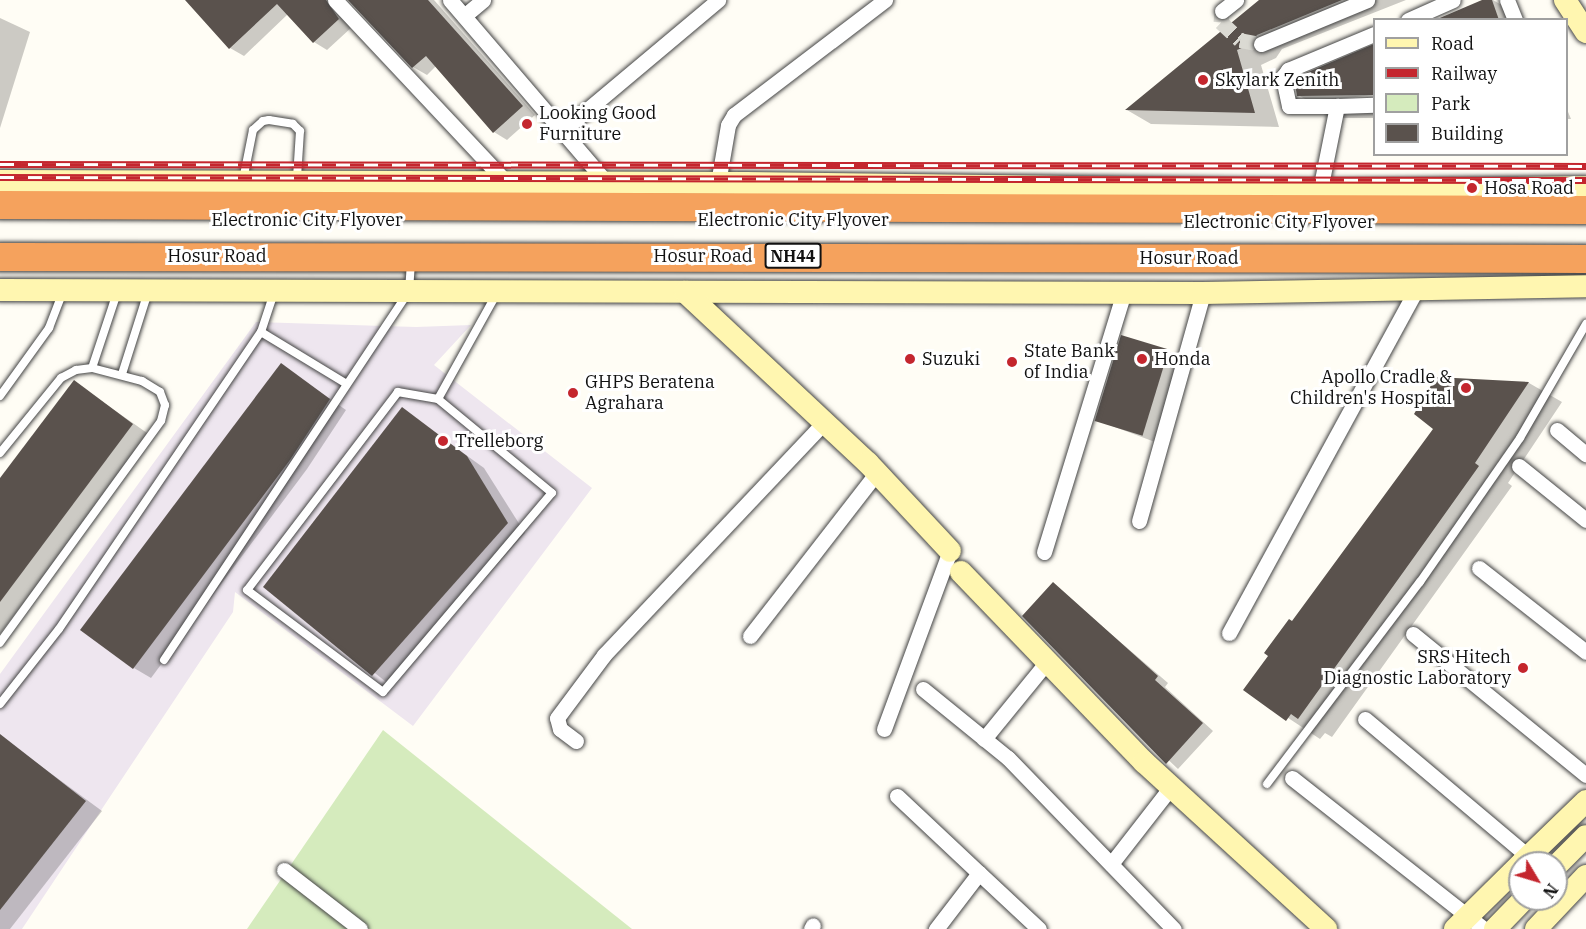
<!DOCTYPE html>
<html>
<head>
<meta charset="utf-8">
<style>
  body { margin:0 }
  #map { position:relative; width:1586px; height:929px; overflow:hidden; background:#fffdf5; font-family:"IBM Plex Serif",serif }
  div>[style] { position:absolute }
  .industrial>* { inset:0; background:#eee6ef }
  .green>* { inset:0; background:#d5ebbd }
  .shadow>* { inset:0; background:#0003 }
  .building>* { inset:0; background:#5a524d; transform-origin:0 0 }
  .street-tunnel>* { height:15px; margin-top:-7.5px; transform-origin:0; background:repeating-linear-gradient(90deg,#dbdad3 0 15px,transparent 0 23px) }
  .roads { filter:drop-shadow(0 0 2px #444) drop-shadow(0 0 2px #444) }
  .lane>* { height:8px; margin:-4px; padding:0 4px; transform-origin:4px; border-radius:4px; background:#fff }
  .street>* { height:15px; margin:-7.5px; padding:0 7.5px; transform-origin:7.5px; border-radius:7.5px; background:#fff }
  .secondary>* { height:22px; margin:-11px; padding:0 11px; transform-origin:11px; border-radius:11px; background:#fff6b0 }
  .highway>* { height:28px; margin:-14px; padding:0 14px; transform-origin:14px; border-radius:14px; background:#f5a25d }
  .rail>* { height:7px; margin-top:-3.5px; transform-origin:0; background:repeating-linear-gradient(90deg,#fff 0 14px,#c4262e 0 28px); box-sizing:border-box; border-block:2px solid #c4262e }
  .dots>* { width:16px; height:16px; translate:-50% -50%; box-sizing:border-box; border:3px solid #fff; border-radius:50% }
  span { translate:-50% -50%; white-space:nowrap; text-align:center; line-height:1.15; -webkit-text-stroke:6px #fff; paint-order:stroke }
  .shield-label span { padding:2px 4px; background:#fff; border:2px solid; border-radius:4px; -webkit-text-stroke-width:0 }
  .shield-label { font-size:16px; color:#111; font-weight:700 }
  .poi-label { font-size:18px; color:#111 }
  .left { translate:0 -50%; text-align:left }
  .right { translate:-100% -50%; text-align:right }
  .street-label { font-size:18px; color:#111 }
  .legend { position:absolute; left:1373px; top:18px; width:195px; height:138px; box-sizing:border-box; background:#fff; border:2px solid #a0a0a0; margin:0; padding:8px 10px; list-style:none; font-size:18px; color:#111 }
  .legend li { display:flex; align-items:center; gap:12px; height:30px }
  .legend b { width:30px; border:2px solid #a0a0a0 }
  .north { position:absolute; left:1508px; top:851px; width:60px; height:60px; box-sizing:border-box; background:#fff; border:2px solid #a0a0a0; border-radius:50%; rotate:128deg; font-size:16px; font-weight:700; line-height:24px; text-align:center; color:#111 }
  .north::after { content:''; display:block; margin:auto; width:21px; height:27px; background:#c4262e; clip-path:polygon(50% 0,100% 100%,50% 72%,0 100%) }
</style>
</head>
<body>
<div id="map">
  <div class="industrial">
    <i style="clip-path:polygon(256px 322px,416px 327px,471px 325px,434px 365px,592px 488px,413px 726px,235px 592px,233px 612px,22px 929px,0 929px,0 674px)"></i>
  </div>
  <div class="green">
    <i style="clip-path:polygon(383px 730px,632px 929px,247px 929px)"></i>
  </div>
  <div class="shadow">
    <i style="clip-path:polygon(186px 0,342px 0,352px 27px,327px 50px,314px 42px,288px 14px,244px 56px,230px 48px)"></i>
    <i style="clip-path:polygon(348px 0,434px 0,535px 115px,507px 140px,494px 132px,436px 66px,427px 75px,413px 67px)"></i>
    <i style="clip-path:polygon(1261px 0,1406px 0,1282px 49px,1276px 58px,1261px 65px,1279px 127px,1151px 124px,1127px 110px)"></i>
    <i style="clip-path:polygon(1486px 0,1493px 0,1527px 20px,1439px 20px)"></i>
    <i style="clip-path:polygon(0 18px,30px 32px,0 128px)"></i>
    <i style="clip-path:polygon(1374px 46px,1374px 95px,1346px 98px,1374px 98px,1374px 118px,1339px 118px,1298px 95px,1296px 79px)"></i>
    <i style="clip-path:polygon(1566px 107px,1571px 119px,1566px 119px)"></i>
    <i style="clip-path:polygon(1168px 351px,1181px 359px,1155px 442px,1096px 420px)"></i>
    <i style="clip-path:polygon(281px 365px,346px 410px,307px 469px,151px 678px,134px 668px)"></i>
    <i style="clip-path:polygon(1437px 378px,1529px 383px,1562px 402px,1508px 483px,1512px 486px,1332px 737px,1325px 733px,1320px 739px,1246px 690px,1435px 429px)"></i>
    <i style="clip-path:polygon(74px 382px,150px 435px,0 634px,0 480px)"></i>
    <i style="clip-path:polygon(402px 409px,484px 468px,525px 533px,390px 685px,266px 587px)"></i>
    <i style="clip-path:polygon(1053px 584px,1168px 683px,1165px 687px,1213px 731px,1178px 769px,1110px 705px)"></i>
    <i style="clip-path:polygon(0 736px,102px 811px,10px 929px,0 929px)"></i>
  </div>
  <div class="building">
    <i style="clip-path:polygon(185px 0,326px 0,339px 19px,313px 43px,277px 4px,229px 49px)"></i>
    <i style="clip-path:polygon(348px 0,428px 0,523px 106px,493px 133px,426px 56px,412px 68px)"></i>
    <i style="clip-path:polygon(1259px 0,1342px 0,1257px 35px,1251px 44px,1237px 50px,1255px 113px,1125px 110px)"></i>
    <i style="clip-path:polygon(1482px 0,1492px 0,1499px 20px,1435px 20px)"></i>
    <i style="clip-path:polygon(1374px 44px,1374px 95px,1297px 96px,1294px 78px)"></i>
    <i style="left:1121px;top:335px;width:50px;height:90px;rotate:17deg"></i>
    <i style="clip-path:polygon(281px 363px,330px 399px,290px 460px,133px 669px,80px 630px)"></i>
    <i style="clip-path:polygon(1436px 377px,1529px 382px,1475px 463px,1479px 466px,1427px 539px,1298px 719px,1291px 714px,1286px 721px,1243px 690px,1268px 656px,1264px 653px,1289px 619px,1292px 621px,1433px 429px,1414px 414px)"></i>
    <i style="clip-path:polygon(74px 380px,133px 424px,0 602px,0 478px)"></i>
    <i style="clip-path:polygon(402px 407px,467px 456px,508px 523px,372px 676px,263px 587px)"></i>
    <i style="clip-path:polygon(1053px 582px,1158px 676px,1155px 680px,1203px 723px,1166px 764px,1022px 616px)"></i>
    <i style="clip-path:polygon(0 734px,86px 801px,0 910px)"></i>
  </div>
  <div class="street-tunnel">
    <i style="left:1222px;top:11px;width:11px;rotate:95deg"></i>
    <i style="left:1221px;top:22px;width:26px;rotate:43deg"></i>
    <i style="left:1240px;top:40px;width:21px;rotate:11deg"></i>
  </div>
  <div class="roads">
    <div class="lane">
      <i style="left:243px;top:180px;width:51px;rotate:-78.7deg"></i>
      <i style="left:253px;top:130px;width:13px;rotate:-42deg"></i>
      <i style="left:263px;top:121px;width:6px;rotate:-9deg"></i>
      <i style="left:269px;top:120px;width:24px;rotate:9deg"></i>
      <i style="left:293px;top:124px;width:10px;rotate:45deg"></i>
      <i style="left:300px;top:131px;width:47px;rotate:93.7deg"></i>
      <i style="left:261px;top:332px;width:41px;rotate:-71.6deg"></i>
      <i style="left:92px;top:368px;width:79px;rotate:-71.6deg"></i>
      <i style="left:122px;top:374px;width:86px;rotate:-72.4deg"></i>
      <i style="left:0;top:396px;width:84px;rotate:-54.2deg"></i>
      <i style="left:49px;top:328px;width:39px;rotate:-69deg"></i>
      <i style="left:438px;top:399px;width:41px;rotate:-170.1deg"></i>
      <i style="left:398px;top:392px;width:249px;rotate:127.3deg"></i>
      <i style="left:247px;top:590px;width:170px;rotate:36.9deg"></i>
      <i style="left:383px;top:692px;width:261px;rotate:-49.7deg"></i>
      <i style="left:552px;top:493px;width:148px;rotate:-140.5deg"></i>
      <i style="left:438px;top:399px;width:119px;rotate:-60.9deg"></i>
      <i style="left:0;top:453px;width:97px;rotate:-50.9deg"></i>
      <i style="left:61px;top:378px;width:17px;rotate:-28deg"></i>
      <i style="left:76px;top:370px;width:16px;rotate:-7deg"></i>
      <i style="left:92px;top:368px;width:52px;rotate:14.6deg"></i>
      <i style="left:142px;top:381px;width:21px;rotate:31deg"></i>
      <i style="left:160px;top:392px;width:14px;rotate:69deg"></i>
      <i style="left:165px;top:405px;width:16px;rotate:104deg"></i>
      <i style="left:161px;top:421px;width:274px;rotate:126deg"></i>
      <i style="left:164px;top:660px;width:443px;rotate:-56.4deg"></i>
      <i style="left:409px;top:291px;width:28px;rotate:-86deg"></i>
      <i style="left:0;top:704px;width:95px;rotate:-51.8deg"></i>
      <i style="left:59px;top:629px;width:359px;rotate:-55.8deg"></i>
      <i style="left:261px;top:332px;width:100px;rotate:31.2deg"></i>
      <i style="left:1267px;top:784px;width:253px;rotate:-52.9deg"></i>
      <i style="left:1420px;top:582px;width:175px;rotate:-55.2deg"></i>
      <i style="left:1520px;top:438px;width:132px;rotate:-59.9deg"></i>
    </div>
    <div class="street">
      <i style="left:335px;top:0;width:250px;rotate:46.8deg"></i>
      <i style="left:450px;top:0;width:246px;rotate:49.4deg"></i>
      <i style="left:1507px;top:0;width:22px;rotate:68deg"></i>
      <i style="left:1222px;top:11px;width:18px;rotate:-38deg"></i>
      <i style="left:464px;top:16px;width:25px;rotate:-40deg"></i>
      <i style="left:1408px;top:20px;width:49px;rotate:-24deg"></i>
      <i style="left:1261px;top:44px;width:115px;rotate:-22.5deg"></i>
      <i style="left:1337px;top:106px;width:37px;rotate:-2deg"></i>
      <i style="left:562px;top:131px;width:204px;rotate:-40deg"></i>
      <i style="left:718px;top:183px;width:59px;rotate:-80.2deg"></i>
      <i style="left:728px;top:125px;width:12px;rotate:-59deg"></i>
      <i style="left:734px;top:115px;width:190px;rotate:-37.3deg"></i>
      <i style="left:1320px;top:190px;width:86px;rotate:-78.6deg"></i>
      <i style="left:1337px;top:106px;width:48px;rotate:180deg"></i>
      <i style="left:1289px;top:106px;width:30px;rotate:-102deg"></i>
      <i style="left:1283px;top:77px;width:9px;rotate:-54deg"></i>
      <i style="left:1288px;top:70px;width:93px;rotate:-22.7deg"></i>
      <i style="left:1557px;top:430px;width:38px;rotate:40deg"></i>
      <i style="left:1519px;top:466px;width:86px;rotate:38.9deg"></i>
      <i style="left:1139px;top:521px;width:237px;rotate:-74.3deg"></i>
      <i style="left:1044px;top:552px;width:272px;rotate:-72.9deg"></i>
      <i style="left:1479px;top:568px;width:136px;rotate:38.1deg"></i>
      <i style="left:1229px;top:633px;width:393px;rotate:-61.4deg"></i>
      <i style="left:1413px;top:634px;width:223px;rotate:39.2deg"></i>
      <i style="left:750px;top:636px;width:207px;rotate:-52.2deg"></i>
      <i style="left:923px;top:689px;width:109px;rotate:39.1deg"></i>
      <i style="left:1008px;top:758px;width:238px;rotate:45.9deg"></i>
      <i style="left:1365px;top:719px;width:222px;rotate:40.1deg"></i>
      <i style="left:884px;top:729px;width:190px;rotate:-69.7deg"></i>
      <i style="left:984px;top:739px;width:98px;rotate:-50.8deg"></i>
      <i style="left:576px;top:741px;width:20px;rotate:-143deg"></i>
      <i style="left:560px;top:729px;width:11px;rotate:-105deg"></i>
      <i style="left:557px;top:718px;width:79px;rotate:-53.3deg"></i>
      <i style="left:604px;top:655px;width:322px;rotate:-46.6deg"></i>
      <i style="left:1292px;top:778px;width:244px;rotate:38.2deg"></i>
      <i style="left:897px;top:796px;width:112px;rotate:43.2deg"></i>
      <i style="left:979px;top:873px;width:71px;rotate:127.5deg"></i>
      <i style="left:1111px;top:864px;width:98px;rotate:-52.1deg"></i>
      <i style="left:284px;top:870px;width:96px;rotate:37.8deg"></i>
      <i style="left:979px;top:873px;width:82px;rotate:43deg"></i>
      <i style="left:811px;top:929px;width:4px;rotate:-63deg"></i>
    </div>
    <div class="secondary">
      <i style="left:1565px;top:0;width:38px;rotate:57deg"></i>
      <i style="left:0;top:181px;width:746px;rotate:0.15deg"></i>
      <i style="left:746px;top:183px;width:574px;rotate:0.7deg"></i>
      <i style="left:1320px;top:190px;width:266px;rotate:-0.6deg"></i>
      <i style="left:0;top:290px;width:1203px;rotate:0.14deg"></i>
      <i style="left:1203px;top:293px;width:383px;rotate:-1deg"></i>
      <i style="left:685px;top:292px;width:250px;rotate:43.1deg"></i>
      <i style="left:868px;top:463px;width:120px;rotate:47deg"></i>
      <i style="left:961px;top:572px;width:264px;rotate:46.1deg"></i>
      <i style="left:1144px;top:762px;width:247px;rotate:42.5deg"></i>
      <i style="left:1522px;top:863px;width:89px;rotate:-44.1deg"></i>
      <i style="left:1556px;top:866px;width:42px;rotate:-45deg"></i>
      <i style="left:1455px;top:929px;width:91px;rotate:-44.6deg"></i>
      <i style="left:1495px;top:929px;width:42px;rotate:-46deg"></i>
      <i style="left:1536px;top:929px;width:73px;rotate:-46.7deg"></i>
    </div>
    <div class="highway">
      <i style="left:0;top:205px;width:1586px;rotate:0.18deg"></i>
      <i style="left:0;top:257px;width:1586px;rotate:0.07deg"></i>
    </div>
  </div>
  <div class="rail">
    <i style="left:0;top:164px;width:1586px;rotate:0.07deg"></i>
    <i style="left:0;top:177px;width:1586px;rotate:0.11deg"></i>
  </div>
  <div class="dots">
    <i style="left:1203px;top:80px;background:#c4262e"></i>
    <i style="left:527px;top:124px;background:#c4262e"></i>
    <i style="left:1472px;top:188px;background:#c4262e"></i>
    <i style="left:910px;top:359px;background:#c4262e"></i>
    <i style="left:1142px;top:359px;background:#c4262e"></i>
    <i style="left:1012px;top:362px;background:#c4262e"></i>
    <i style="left:1466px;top:388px;background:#c4262e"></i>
    <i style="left:573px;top:393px;background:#c4262e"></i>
    <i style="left:443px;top:441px;background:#c4262e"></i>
    <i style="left:1523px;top:668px;background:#c4262e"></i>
  </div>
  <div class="shield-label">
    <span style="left:793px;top:256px">NH44</span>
  </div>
  <div class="poi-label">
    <span class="left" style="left:1215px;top:80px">Skylark Zenith</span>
    <span class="left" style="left:539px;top:124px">Looking Good<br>Furniture</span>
    <span class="left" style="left:1484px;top:188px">Hosa Road</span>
    <span class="left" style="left:1024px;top:362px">State Bank<br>of India</span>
    <span class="left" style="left:922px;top:359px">Suzuki</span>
    <span class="left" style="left:1154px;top:359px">Honda</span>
    <span class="right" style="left:1452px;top:388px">Apollo Cradle &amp;<br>Children's Hospital</span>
    <span class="left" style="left:585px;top:393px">GHPS Beratena<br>Agrahara</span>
    <span class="left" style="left:455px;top:441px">Trelleborg</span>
    <span class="right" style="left:1511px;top:668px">SRS Hitech<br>Diagnostic Laboratory</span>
  </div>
  <div class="street-label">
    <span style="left:307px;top:220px">Electronic City Flyover</span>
    <span style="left:793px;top:220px">Electronic City Flyover</span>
    <span style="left:1279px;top:222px">Electronic City Flyover</span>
    <span style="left:217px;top:256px">Hosur Road</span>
    <span style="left:703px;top:256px">Hosur Road</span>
    <span style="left:1189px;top:258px">Hosur Road</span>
  </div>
  <ul class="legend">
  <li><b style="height:8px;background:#fff6b0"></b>Road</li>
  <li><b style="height:8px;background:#c4262e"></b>Railway</li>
  <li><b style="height:16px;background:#d5ebbd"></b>Park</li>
  <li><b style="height:16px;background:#5a524d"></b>Building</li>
  </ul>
  <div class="north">N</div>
</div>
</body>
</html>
